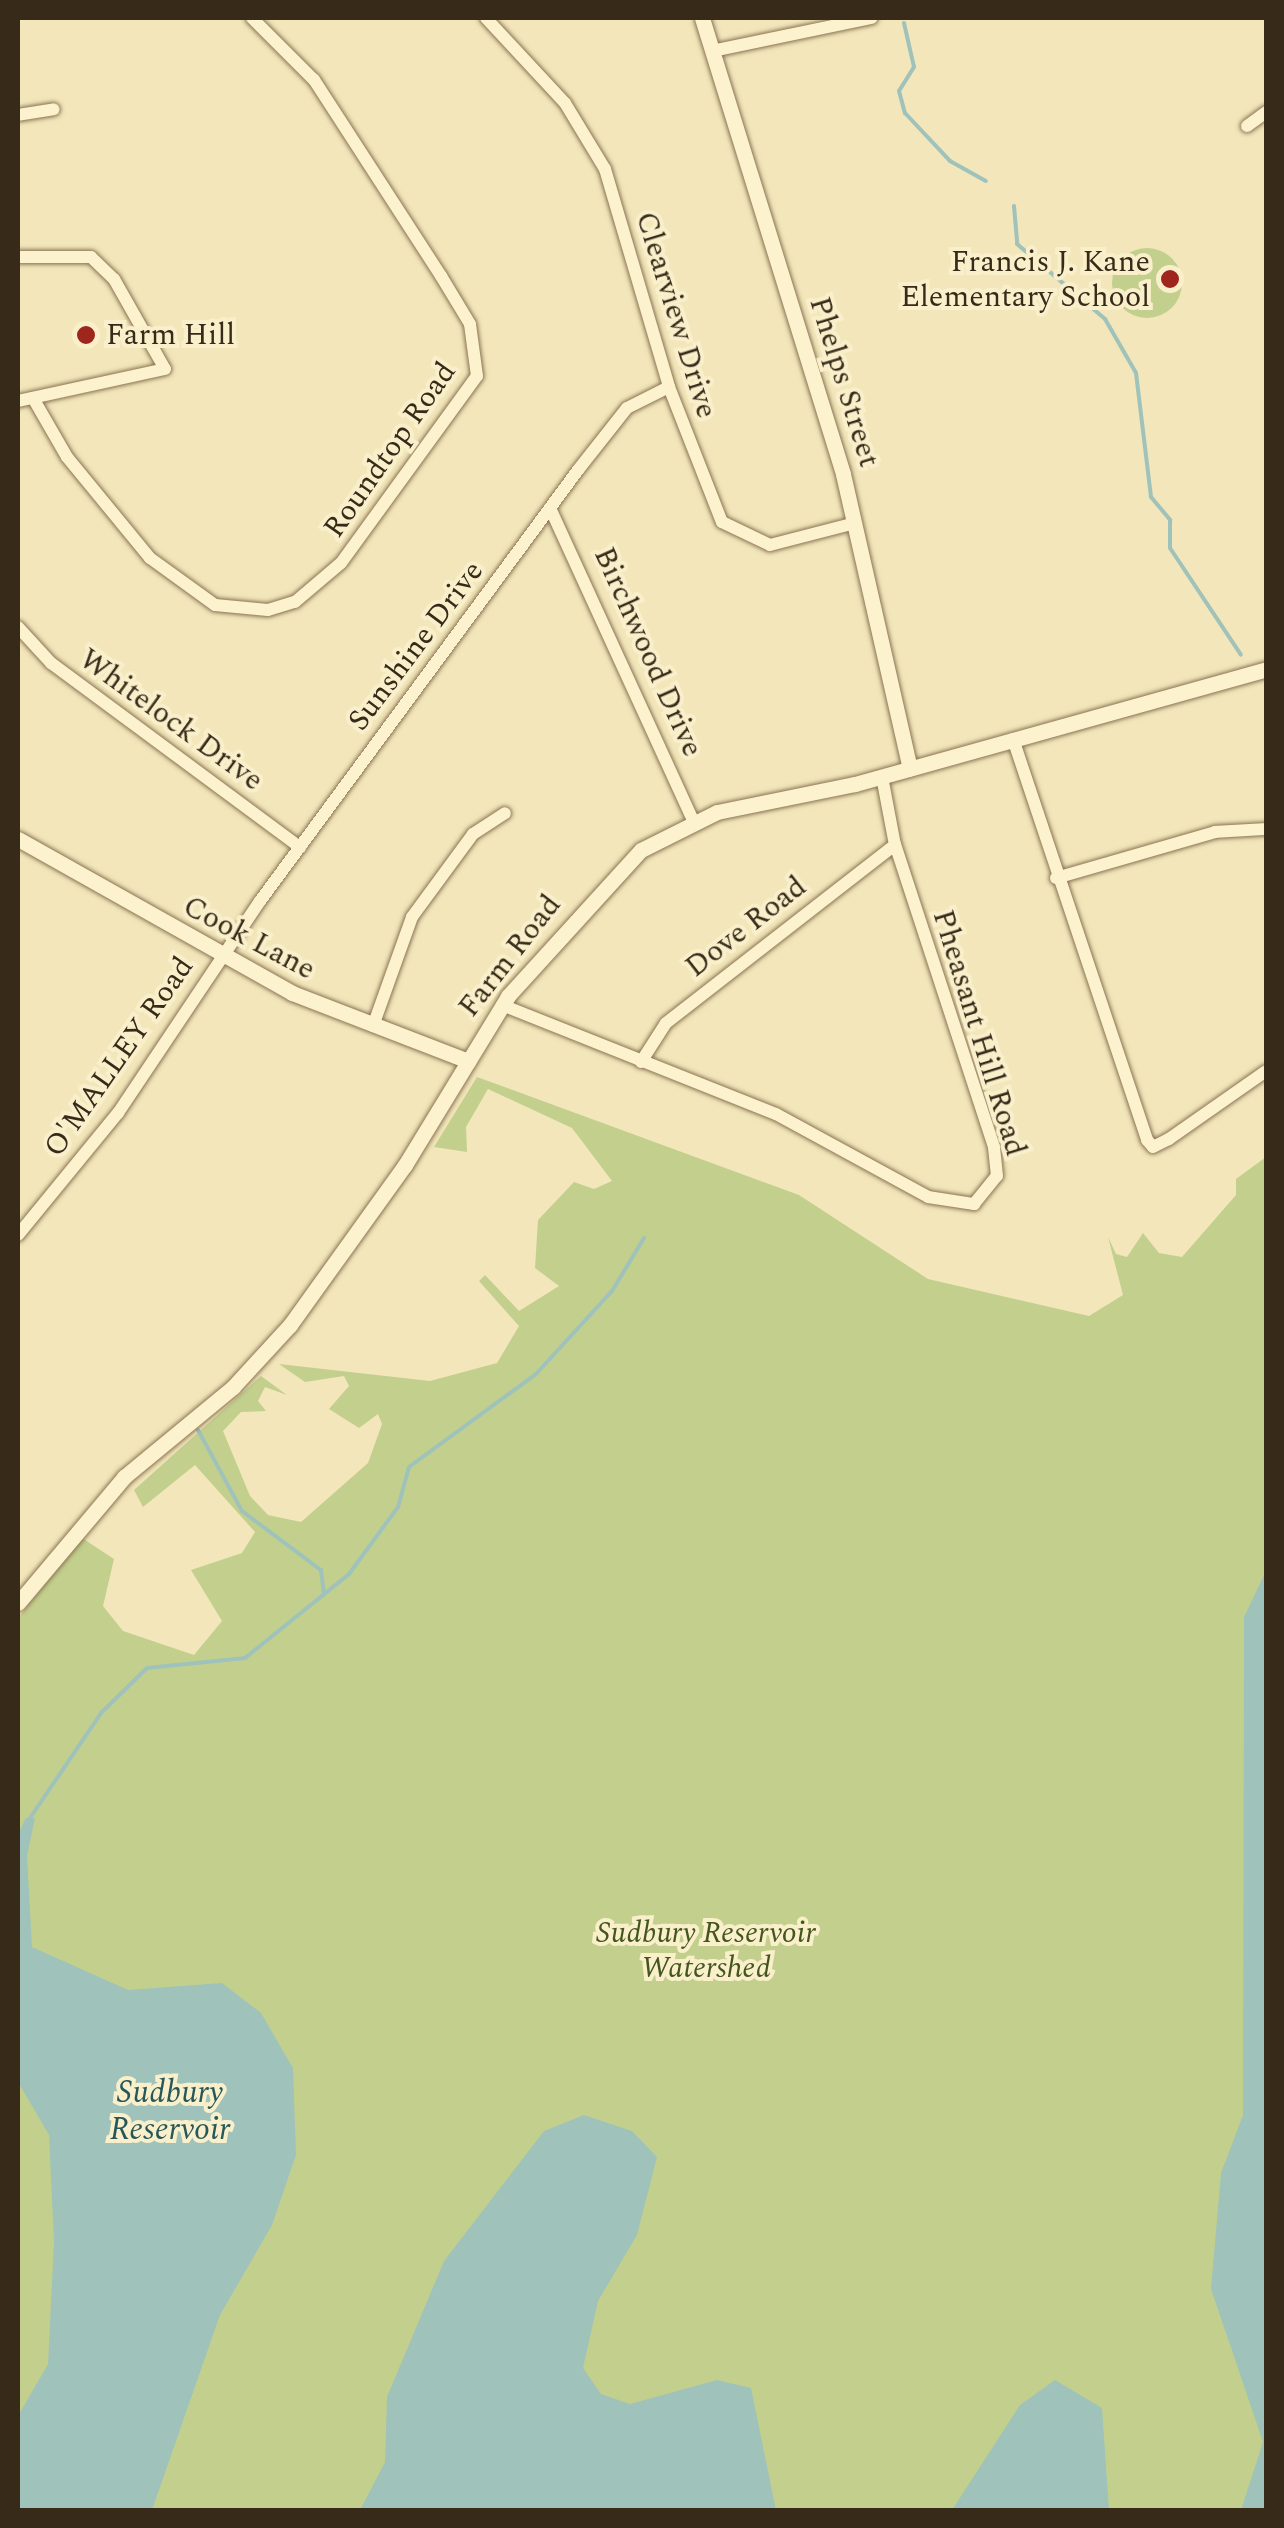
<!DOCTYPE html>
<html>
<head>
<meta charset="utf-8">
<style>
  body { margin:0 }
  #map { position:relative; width:1284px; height:2528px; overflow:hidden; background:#f2e6ba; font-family:Spectral,serif }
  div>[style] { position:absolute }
  .green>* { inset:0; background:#c3d08d }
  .round { border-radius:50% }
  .water>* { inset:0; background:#9fc2ba }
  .stream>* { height:4px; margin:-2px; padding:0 2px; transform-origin:2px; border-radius:2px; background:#9fc2ba }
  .roads { filter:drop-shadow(0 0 2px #8a7453) drop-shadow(0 0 2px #8a7453) }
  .minor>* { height:12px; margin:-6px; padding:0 6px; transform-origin:6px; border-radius:6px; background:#fcf2cd }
  .tertiary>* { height:15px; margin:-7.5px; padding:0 7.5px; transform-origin:7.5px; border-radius:7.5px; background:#fcf2cd }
  .dots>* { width:28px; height:28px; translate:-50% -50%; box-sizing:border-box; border:5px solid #f9efca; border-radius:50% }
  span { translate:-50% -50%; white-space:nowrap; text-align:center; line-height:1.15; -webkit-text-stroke:8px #f9efca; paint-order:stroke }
  .poi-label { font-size:30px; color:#372a19 }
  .right { translate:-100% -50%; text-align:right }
  .left { translate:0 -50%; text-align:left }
  .street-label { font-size:30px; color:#372a19 }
  .park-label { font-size:30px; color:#43561e; font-style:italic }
  .water-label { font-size:32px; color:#275859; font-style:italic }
  .frame { position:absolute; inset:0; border:20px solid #372a19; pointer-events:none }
</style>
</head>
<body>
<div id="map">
  <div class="green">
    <i class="round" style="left:1112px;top:248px;width:70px;height:70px"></i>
    <i style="clip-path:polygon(477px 1077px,799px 1195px,928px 1279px,1089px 1316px,1123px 1295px,1108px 1237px,1116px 1254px,1127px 1257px,1143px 1233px,1159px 1253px,1182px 1257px,1236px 1195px,1236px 1179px,1266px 1157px,1266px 2510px,18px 2510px,18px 1618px,82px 1538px,114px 1559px,103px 1606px,123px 1631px,194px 1655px,222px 1621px,191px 1570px,242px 1553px,255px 1532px,195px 1465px,143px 1507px,134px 1490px,261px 1376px,287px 1395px,265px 1387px,258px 1401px,266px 1411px,241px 1412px,223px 1431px,250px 1496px,268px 1515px,301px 1522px,368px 1463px,382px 1424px,378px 1414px,359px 1428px,329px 1409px,349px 1386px,344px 1376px,305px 1382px,279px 1364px,430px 1381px,497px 1363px,519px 1326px,479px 1281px,485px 1275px,519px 1311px,559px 1286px,535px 1268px,538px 1220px,574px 1182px,594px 1189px,612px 1181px,572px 1128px,488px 1089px,466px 1127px,467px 1152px,434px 1147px)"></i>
  </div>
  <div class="water">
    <i style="clip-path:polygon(1266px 1571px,1266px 2510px,1241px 2510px,1263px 2442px,1211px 2289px,1221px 2173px,1243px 2115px,1244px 1617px)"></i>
    <i style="clip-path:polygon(26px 1818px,35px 1818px,27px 1856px,32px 1947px,128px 1990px,222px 1983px,261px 2013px,293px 2068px,296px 2155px,272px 2225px,220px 2315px,152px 2510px,18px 2510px,18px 2416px,48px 2364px,54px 2242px,49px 2135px,18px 2082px,18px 1834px)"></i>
    <i style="clip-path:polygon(584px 2115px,632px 2131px,657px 2157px,637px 2235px,598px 2301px,583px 2368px,601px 2394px,630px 2404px,717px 2380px,751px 2388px,776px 2510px,360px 2510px,385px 2462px,387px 2397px,444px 2261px,544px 2131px)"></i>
    <i style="clip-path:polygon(1055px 2380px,1102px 2408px,1109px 2510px,952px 2510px,1020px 2405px)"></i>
  </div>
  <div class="stream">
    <i style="left:904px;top:23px;width:45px;rotate:77.2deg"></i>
    <i style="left:914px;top:67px;width:28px;rotate:122deg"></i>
    <i style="left:899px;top:91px;width:23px;rotate:75deg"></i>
    <i style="left:905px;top:113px;width:66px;rotate:46.8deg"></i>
    <i style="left:950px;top:161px;width:41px;rotate:29.1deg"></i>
    <i style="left:1014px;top:206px;width:38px;rotate:85deg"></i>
    <i style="left:1017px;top:244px;width:116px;rotate:40.4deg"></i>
    <i style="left:1105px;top:319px;width:62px;rotate:60.1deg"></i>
    <i style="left:1136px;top:373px;width:125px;rotate:83.1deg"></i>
    <i style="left:1151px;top:497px;width:30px;rotate:50deg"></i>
    <i style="left:1170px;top:520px;width:28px;rotate:90deg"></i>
    <i style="left:1170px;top:548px;width:128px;rotate:56.4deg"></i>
    <i style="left:198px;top:1430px;width:92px;rotate:61.5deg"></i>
    <i style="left:242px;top:1511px;width:99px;rotate:36.8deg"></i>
    <i style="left:321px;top:1570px;width:23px;rotate:83deg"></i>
    <i style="left:30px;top:1818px;width:127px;rotate:-55.9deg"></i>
    <i style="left:101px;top:1713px;width:64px;rotate:-44.4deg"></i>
    <i style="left:147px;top:1668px;width:99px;rotate:-5.8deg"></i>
    <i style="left:245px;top:1658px;width:134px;rotate:-38.9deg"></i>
    <i style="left:349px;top:1574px;width:83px;rotate:-53.8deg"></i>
    <i style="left:398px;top:1507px;width:41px;rotate:-74.6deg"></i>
    <i style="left:409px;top:1467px;width:157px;rotate:-36.2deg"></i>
    <i style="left:536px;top:1374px;width:113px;rotate:-47.5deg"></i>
    <i style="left:612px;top:1291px;width:62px;rotate:-58.9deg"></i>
  </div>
  <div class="roads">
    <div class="minor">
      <i style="left:486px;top:18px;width:116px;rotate:47.1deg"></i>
      <i style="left:565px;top:103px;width:77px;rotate:58.8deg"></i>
      <i style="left:605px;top:169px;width:227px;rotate:73.6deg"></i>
      <i style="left:669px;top:387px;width:145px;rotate:68.6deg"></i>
      <i style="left:722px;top:522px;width:53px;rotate:25.6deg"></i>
      <i style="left:770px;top:545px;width:88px;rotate:-14.5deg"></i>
      <i style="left:712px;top:51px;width:163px;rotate:-11.7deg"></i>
      <i style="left:18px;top:115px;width:36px;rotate:-9deg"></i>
      <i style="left:1247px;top:126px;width:24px;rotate:-36deg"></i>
      <i style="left:18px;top:257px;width:73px"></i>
      <i style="left:91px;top:257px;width:32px;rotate:44deg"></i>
      <i style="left:114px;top:279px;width:103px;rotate:60.5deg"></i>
      <i style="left:165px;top:369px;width:150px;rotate:167.7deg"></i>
      <i style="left:33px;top:398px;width:68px;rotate:60deg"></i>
      <i style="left:67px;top:457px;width:131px;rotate:50.6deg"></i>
      <i style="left:150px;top:558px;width:80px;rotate:35.9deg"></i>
      <i style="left:215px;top:605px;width:53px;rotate:5.4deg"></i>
      <i style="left:268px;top:610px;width:28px;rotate:-17deg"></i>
      <i style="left:295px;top:602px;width:60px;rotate:-40.3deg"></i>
      <i style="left:341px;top:563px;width:231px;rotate:-54deg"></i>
      <i style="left:477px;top:376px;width:52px;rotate:-97.7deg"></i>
      <i style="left:470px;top:324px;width:56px;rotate:-121.1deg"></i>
      <i style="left:441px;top:276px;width:234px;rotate:-122.9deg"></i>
      <i style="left:314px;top:80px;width:88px;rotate:-135deg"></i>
      <i style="left:550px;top:508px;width:343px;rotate:65.4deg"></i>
      <i style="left:18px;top:627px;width:49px;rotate:47.5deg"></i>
      <i style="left:51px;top:663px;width:310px;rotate:36.5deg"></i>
      <i style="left:1013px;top:739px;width:423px;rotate:71.5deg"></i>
      <i style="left:1147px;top:1140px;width:9px;rotate:49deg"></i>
      <i style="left:1153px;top:1147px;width:18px;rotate:-27deg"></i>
      <i style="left:1169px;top:1139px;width:118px;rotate:-35deg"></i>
      <i style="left:1056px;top:878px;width:166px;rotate:-16.1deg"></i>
      <i style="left:1215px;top:832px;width:51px;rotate:-3.4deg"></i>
      <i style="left:502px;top:1005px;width:295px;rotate:21.7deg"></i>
      <i style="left:776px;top:1114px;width:173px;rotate:28.6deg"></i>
      <i style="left:928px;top:1197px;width:47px;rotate:8.7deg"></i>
      <i style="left:974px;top:1204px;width:36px;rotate:-51deg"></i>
      <i style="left:997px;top:1176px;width:29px;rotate:-96deg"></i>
      <i style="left:994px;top:1147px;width:318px;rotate:-108.1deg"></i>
      <i style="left:895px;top:845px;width:69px;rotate:-100.8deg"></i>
      <i style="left:373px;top:1026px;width:116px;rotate:-70.3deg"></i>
      <i style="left:412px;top:917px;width:103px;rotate:-53.7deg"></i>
      <i style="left:473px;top:834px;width:38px;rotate:-33deg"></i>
      <i style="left:641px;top:1062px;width:46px;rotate:-57.3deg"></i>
      <i style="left:666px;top:1023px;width:290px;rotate:-37.9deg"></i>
      <i style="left:18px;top:1235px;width:158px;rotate:-50.7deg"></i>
      <i style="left:118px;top:1113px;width:255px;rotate:-56.2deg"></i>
      <i style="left:260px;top:901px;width:536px;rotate:-53.58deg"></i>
      <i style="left:578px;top:470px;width:79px;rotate:-51.7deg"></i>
      <i style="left:627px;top:408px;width:47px;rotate:-26.6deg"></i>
    </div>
    <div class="tertiary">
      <i style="left:702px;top:18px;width:477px;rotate:72.8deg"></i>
      <i style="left:843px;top:474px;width:302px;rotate:77.2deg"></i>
      <i style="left:18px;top:839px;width:314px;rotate:29.3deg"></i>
      <i style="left:292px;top:993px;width:189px;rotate:21.1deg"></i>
      <i style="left:18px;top:1603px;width:165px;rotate:-49.9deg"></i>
      <i style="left:124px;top:1477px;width:141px;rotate:-39.5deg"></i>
      <i style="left:233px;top:1387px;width:84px;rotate:-47.4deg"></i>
      <i style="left:290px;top:1325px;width:197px;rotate:-54.3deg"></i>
      <i style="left:405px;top:1165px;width:198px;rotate:-58.6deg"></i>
      <i style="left:508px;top:996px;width:197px;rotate:-47.7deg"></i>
      <i style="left:641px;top:850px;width:85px;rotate:-26.6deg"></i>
      <i style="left:717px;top:812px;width:141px;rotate:-11.5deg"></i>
      <i style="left:855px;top:784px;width:427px;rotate:-15.6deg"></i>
    </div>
  </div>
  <div class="dots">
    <i style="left:1170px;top:279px;background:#9f261d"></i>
    <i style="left:86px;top:335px;background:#9f261d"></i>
  </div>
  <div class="poi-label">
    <span class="right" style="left:1150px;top:279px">Francis J. Kane<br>Elementary School</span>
    <span class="left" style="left:106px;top:335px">Farm Hill</span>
  </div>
  <div class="street-label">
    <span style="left:676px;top:315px;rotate:73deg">Clearview Drive</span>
    <span style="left:844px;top:382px;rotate:73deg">Phelps Street</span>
    <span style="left:390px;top:450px;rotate:-55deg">Roundtop Road</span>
    <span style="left:416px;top:646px;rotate:-53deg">Sunshine Drive</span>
    <span style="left:648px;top:652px;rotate:66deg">Birchwood Drive</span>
    <span style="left:171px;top:720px;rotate:36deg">Whitelock Drive</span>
    <span style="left:746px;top:927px;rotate:-38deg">Dove Road</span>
    <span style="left:249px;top:938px;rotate:28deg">Cook Lane</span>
    <span style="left:510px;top:956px;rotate:-52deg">Farm Road</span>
    <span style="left:979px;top:1033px;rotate:73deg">Pheasant Hill Road</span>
    <span style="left:119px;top:1057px;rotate:-55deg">O'MALLEY Road</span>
  </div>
  <div class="park-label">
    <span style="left:706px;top:1950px">Sudbury Reservoir<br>Watershed</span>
  </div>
  <div class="water-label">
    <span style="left:170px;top:2112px">Sudbury<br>Reservoir</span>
  </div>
  <div class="frame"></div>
</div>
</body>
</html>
